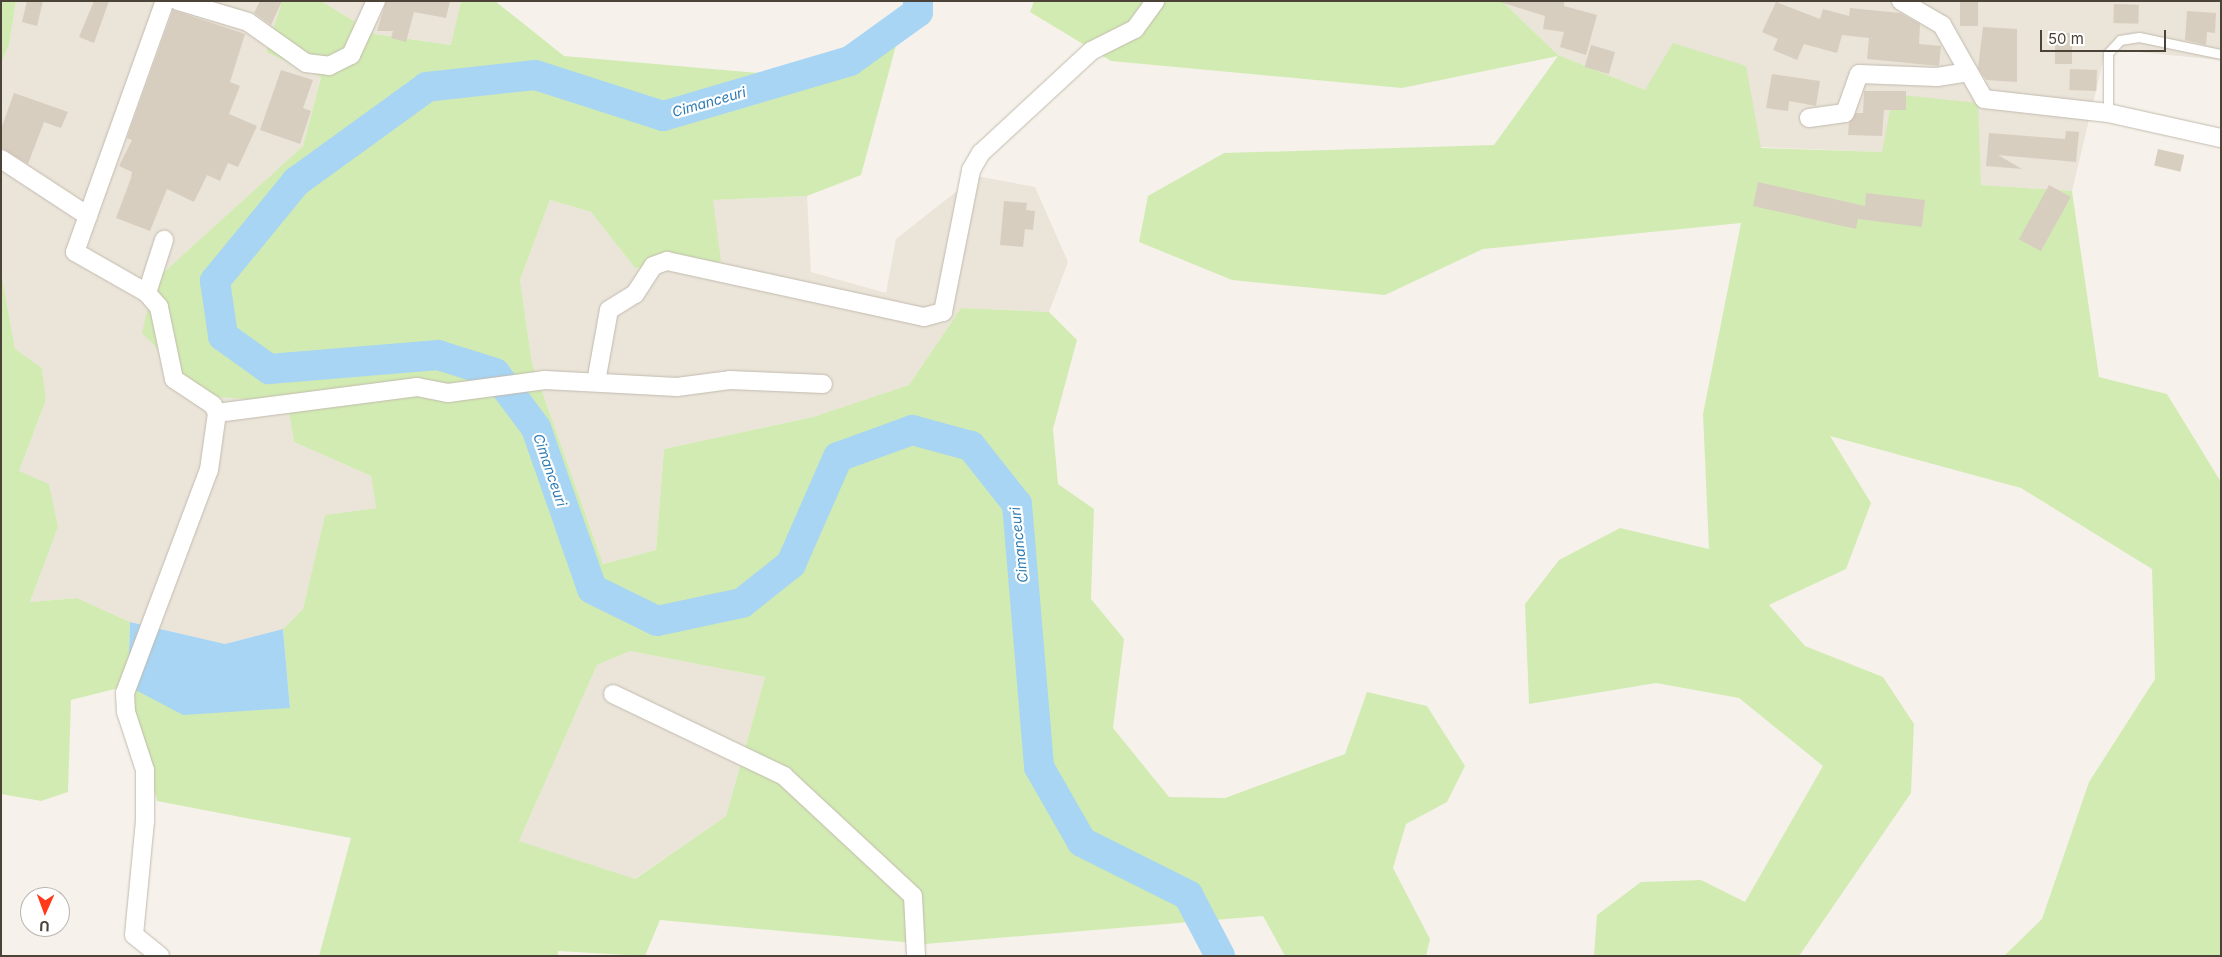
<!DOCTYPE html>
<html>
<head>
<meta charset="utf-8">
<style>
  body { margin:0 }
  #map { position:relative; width:2222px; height:957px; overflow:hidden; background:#f6f2eb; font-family:Inter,sans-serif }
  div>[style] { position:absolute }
  .residential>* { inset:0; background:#eae4d9 }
  .green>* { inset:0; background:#d2ebb3 }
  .water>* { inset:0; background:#a7d5f3 }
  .river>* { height:30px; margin:-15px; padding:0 15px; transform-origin:15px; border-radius:15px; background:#a7d5f3 }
  .building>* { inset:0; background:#d8cec0; transform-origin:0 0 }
  .roads { filter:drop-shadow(0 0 1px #c2baad) drop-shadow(0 0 1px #c2baad) }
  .service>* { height:9px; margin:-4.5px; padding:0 4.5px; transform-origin:4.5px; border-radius:4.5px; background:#fff }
  .minor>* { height:18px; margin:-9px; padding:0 9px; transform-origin:9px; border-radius:9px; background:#fff }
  span { translate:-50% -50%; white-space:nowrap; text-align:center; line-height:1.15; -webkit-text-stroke:4.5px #fff; paint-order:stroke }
  .water-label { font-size:14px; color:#2c7ab2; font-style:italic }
  .frame { position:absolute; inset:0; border:2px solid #4b4338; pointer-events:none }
  .north { position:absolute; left:20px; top:887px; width:50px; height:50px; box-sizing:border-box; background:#fff; border:1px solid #b7b4af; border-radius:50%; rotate:182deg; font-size:14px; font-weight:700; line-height:20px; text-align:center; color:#4b4338 }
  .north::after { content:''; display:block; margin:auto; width:18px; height:22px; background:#ff3919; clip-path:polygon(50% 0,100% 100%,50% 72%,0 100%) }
  .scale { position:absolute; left:2040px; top:30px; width:126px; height:22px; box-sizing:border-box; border:2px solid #4b4338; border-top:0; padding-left:6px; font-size:15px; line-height:18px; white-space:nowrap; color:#4b4338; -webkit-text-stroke:4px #fff; paint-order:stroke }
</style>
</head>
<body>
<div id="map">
  <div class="residential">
    <i style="clip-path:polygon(16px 1px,282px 1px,266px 52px,321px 76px,303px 146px,154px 281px,287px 401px,294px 442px,371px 476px,376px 508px,325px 515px,303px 609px,283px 629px,225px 644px,130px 622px,77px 598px,30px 602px,58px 527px,19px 471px,46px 400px,42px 368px,15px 349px,1px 271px,1px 63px,9px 45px)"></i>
    <i style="clip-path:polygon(321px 1px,461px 1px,452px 45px,375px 34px)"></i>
    <i style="clip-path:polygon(1502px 1px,2221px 1px,2221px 60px,2106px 49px,2072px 191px,1981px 185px,1977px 103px,1882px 152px,1761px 147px,1645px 90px,1558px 55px)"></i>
    <i style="clip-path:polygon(976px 176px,1035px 187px,1068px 262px,1049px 312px,961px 308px,909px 385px,813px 417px,664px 449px,656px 550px,603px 564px,532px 363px,520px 280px,550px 200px,591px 212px,635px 268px,713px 200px,807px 196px,811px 272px,886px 293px,896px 239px)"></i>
    <i style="clip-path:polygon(630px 651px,765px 677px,726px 816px,634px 879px,519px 841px,597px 665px)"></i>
  </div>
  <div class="green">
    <i style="clip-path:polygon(1px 1px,16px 1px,9px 45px,1px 63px)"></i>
    <i style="clip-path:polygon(evenodd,282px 1px,321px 1px,375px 34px,451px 45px,461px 1px,495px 1px,564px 56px,770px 74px,901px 27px,861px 175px,807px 196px,713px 200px,721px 262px,635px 268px,591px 212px,550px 200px,520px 280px,532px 363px,603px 564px,656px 550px,664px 449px,813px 417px,909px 385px,961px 308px,1049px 312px,1077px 340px,1053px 429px,1058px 484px,1094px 509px,1091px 599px,1124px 639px,1113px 728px,1169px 797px,1225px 798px,1345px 754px,1367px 692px,1427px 706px,1465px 766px,1447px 802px,1406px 824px,1393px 868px,1430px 939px,1426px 956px,1285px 956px,1263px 916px,925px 944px,660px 920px,645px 956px,558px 951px,558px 956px,319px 956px,351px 838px,157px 801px,127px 686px,71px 700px,68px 792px,41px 801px,1px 794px,1px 271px,15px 349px,42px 368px,46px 400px,19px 471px,49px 484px,58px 527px,30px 602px,77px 598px,130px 622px,128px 686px,290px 708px,283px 629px,303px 609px,325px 515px,376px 508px,371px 476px,294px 442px,287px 402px,204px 396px,142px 333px,154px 281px,303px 146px,321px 77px,266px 52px,282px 1px,630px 651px,765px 677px,726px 816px,635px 879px,519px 841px,597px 665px,630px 651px)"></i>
    <i style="clip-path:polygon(1034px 1px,1502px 1px,1558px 55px,1645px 90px,1673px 43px,1746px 66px,1761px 148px,1882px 152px,1893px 94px,1978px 103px,1981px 185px,2072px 191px,2099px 377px,2167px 394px,2221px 482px,2221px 956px,2004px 956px,2042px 919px,2089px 782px,2155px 679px,2152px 569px,2021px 488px,1830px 436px,1871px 503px,1846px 569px,1769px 605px,1805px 646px,1883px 677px,1914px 724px,1911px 793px,1799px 956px,1594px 956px,1597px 915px,1641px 882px,1701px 880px,1745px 902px,1823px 766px,1739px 698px,1656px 683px,1529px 704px,1525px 604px,1559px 560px,1620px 528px,1709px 549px,1703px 414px,1741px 223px,1483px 249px,1385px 295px,1232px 280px,1139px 242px,1148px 196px,1224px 153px,1494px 145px,1558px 56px,1402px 88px,1111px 61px,1030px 12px)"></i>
  </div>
  <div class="water">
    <i style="clip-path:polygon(130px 622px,225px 644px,283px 629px,290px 708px,183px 715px,128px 686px)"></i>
  </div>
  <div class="river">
    <i style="left:918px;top:1px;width:11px;rotate:90deg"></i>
    <i style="left:918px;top:12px;width:84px;rotate:144.2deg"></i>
    <i style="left:850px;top:61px;width:195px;rotate:163.6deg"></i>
    <i style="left:663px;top:116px;width:134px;rotate:-162.2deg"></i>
    <i style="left:535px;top:75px;width:109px;rotate:173.7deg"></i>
    <i style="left:427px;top:87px;width:162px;rotate:144.1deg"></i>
    <i style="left:296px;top:182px;width:128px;rotate:129.3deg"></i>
    <i style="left:215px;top:281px;width:56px;rotate:81.7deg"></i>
    <i style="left:223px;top:336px;width:57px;rotate:35.7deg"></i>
    <i style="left:269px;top:369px;width:170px;rotate:-4.7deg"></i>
    <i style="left:438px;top:355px;width:60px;rotate:17.5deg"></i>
    <i style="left:495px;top:373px;width:69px;rotate:53.3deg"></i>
    <i style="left:536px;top:428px;width:170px;rotate:70.8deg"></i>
    <i style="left:592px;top:589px;width:72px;rotate:26.2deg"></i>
    <i style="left:657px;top:621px;width:87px;rotate:-12deg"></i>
    <i style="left:742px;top:603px;width:63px;rotate:-38.5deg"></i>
    <i style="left:791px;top:564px;width:117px;rotate:-66.3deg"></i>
    <i style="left:838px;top:457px;width:79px;rotate:-20deg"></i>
    <i style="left:912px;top:430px;width:61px;rotate:15.2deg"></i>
    <i style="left:971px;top:446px;width:74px;rotate:51.6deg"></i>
    <i style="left:1017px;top:504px;width:264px;rotate:85.2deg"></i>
    <i style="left:1039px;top:767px;width:86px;rotate:60.2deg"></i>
    <i style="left:1082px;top:842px;width:119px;rotate:26.6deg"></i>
    <i style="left:1188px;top:895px;width:69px;rotate:62.3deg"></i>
  </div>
  <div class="building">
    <i style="clip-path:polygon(27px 1px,43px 1px,37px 26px,22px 22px)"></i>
    <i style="clip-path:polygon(94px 1px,109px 1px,94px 43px,79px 37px)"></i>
    <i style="clip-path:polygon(260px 1px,282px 1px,271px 25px,254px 13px)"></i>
    <i style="clip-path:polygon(386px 1px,450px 1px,446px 18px,414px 12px,406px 42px,391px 38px,393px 31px,377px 31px)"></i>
    <i style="clip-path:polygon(1564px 1px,1564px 6px,1597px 15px,1586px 55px,1560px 47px,1564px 32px,1543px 29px,1545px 16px,1500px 2px)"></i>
    <i style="left:1960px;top:1px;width:18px;height:25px"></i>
    <i style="clip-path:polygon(1776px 2px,1820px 19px,1823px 9px,1849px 16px,1850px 8px,1900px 13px,1920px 24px,1919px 44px,1941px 46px,1939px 66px,1867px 59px,1869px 38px,1842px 35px,1837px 53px,1804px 44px,1797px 60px,1773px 50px,1778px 39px,1762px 32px)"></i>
    <i style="left:2114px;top:4px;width:25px;height:19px;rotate:2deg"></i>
    <i style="clip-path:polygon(173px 10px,245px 34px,230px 82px,240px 86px,229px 114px,257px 126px,238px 167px,228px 163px,220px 181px,207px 175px,194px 202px,167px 189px,150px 231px,116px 218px,131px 178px,132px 172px,119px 166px,132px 140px,127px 138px)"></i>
    <i style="clip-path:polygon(2187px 11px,2216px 13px,2215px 33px,2207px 32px,2206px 45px,2185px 40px)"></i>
    <i style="clip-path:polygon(1983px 27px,2017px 29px,2017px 82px,1986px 80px,1978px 68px)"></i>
    <i style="left:2055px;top:33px;width:17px;height:31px"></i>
    <i style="left:1591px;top:45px;width:25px;height:23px;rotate:16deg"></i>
    <i style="left:2070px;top:69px;width:27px;height:21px;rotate:2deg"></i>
    <i style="clip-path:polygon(281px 70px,313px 80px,303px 108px,311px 111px,300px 144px,260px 130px)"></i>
    <i style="clip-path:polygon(1772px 74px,1820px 81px,1816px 106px,1789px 101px,1788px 111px,1766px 108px)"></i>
    <i style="clip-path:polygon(1864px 91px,1906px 91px,1906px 110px,1884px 110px,1882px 136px,1848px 135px,1849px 123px,1856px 113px,1863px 113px)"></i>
    <i style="clip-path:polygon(14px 93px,68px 112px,61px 128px,44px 122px,28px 164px,1px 148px,1px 129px)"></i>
    <i style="clip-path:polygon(2066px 131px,2079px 132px,2076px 162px,1998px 155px,2022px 169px,1986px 166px,1989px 133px,2065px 139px)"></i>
    <i style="left:2158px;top:149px;width:27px;height:17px;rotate:13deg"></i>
    <i style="clip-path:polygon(1758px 182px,1865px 206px,1866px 193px,1925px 200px,1922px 227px,1858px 219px,1856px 229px,1753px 206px)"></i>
    <i style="left:2049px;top:185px;width:25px;height:62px;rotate:29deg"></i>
    <i style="clip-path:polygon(1004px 201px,1027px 203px,1026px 210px,1035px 211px,1033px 230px,1025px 229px,1023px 247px,1000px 245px)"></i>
  </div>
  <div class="roads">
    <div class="service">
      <i style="left:2108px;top:113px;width:60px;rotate:-90deg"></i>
      <i style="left:2108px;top:53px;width:18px;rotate:-47deg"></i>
      <i style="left:2120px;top:40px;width:19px;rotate:-9deg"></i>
      <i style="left:2139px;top:37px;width:84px;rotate:11.7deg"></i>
    </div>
    <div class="minor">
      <i style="left:178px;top:1px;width:73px;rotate:16.7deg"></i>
      <i style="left:248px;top:22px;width:71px;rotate:35.3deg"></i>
      <i style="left:306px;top:63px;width:23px;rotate:7deg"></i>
      <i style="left:329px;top:66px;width:25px;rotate:-27deg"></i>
      <i style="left:351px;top:55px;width:60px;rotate:-65.2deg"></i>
      <i style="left:1901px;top:1px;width:48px;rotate:30.3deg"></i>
      <i style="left:1942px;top:25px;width:85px;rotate:60.4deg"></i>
      <i style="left:1984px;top:99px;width:125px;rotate:6.4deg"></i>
      <i style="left:2108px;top:113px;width:116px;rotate:12.5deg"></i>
      <i style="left:1809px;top:118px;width:36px;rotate:-8deg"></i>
      <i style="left:1845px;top:113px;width:41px;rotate:-70.3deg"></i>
      <i style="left:1859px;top:74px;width:78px;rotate:2.2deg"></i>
      <i style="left:1937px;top:77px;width:32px;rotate:-9deg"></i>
      <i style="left:1px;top:159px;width:104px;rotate:33.2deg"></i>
      <i style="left:147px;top:293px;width:56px;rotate:-72.2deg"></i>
      <i style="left:596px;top:382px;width:73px;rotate:-79.8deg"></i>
      <i style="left:609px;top:310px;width:31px;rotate:-32deg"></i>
      <i style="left:635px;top:294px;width:33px;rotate:-57deg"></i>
      <i style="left:653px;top:266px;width:15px;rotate:-20deg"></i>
      <i style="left:667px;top:261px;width:263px;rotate:12.3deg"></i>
      <i style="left:924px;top:317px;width:20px;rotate:-15deg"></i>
      <i style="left:943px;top:312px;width:145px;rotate:-78.8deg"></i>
      <i style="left:971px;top:170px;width:20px;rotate:-60deg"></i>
      <i style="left:981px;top:153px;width:150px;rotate:-42.8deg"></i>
      <i style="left:1091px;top:51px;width:49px;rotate:-26.6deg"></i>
      <i style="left:1135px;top:29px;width:34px;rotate:-54deg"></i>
      <i style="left:217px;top:413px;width:202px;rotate:-7.4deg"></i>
      <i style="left:417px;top:387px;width:32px;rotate:11deg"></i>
      <i style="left:448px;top:393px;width:98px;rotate:-7.6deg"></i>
      <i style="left:545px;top:380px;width:132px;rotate:3deg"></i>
      <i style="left:677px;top:387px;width:53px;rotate:-7.5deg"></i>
      <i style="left:730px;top:380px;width:93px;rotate:2.5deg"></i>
      <i style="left:613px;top:694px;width:190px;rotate:25.6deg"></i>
      <i style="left:784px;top:776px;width:176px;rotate:42.9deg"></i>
      <i style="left:913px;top:896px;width:60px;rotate:87.1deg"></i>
      <i style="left:160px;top:956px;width:33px;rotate:-141deg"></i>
      <i style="left:134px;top:935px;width:115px;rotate:-84.5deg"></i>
      <i style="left:145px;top:821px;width:51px;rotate:-90deg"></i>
      <i style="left:145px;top:770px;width:61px;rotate:-108.1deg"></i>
      <i style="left:126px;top:712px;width:19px;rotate:-93deg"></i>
      <i style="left:125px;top:693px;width:238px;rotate:-69.4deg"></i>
      <i style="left:209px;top:470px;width:58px;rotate:-82deg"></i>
      <i style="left:217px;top:413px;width:9px;rotate:-117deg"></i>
      <i style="left:213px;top:405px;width:47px;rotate:-146.3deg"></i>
      <i style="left:174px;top:379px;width:74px;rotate:-101.8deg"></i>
      <i style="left:159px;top:307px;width:18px;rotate:-131deg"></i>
      <i style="left:147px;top:293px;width:83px;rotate:-150.3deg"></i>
      <i style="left:75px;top:252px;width:267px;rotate:-70.3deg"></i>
    </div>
  </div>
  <div class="water-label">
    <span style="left:709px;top:102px;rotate:-16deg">Cimanceuri</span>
    <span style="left:550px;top:470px;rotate:71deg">Cimanceuri</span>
    <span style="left:1019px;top:545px;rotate:-96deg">Cimanceuri</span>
  </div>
  <div class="frame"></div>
  <div class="north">U</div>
  <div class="scale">50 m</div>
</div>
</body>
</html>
